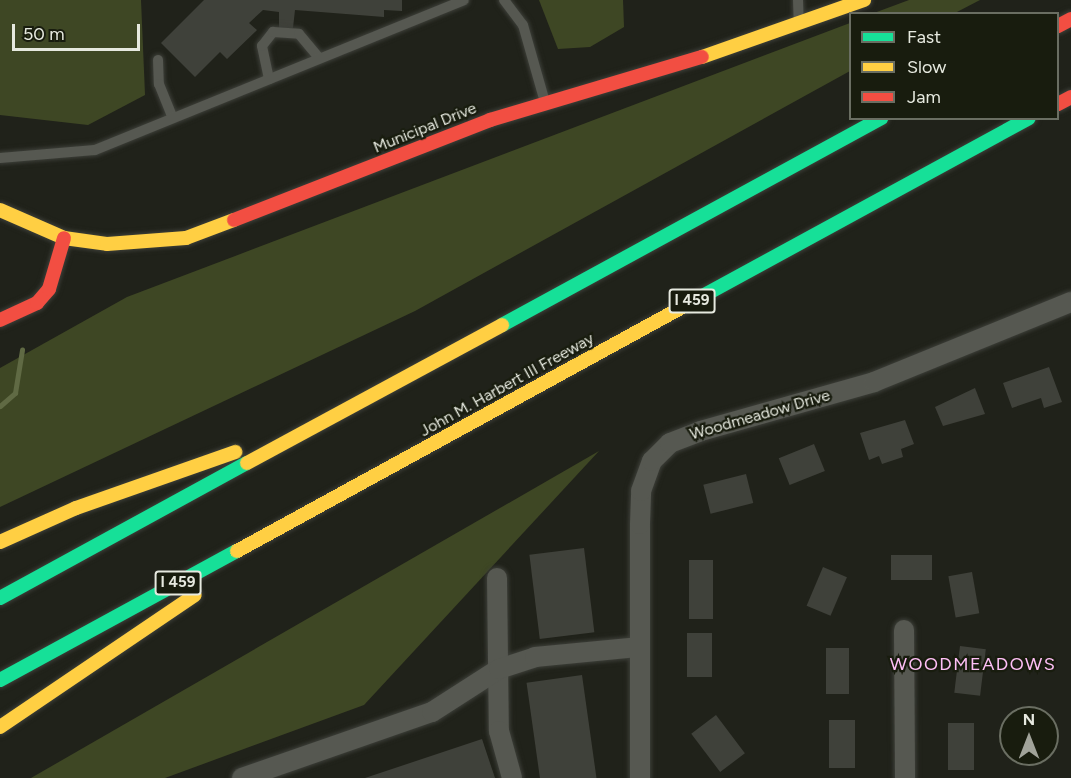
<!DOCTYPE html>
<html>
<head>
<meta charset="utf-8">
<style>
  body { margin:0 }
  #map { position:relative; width:1071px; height:778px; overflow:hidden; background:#20221a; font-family:Figtree,sans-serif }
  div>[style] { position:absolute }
  .forest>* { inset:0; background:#3e4724 }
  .stream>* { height:5px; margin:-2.5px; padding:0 2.5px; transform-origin:2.5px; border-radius:2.5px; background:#606a44 }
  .building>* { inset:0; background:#3f413a; transform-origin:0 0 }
  .roads { filter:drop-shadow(0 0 2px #3d3f39) drop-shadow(0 0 2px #3d3f39) }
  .lane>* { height:10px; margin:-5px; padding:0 5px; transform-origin:5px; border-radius:5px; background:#565851 }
  .street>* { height:20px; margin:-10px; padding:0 10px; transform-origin:10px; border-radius:10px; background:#565851 }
  .fast>* { height:14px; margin:-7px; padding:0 7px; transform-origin:7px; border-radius:7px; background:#16e098 }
  .slow>* { height:14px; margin:-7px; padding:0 7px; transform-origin:7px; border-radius:7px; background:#ffcf43 }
  .jam>* { height:14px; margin:-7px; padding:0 7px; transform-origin:7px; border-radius:7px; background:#f24e42 }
  span { translate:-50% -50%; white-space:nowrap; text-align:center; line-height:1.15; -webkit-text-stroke:4.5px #181c0e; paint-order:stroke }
  .shield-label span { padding:2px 4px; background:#181c0e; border:2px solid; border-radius:4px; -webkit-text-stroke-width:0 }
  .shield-label { font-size:15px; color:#e6e9df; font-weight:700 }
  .street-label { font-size:16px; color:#e6e9df }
  .neighbourhood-label { font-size:18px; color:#ffc0f7; letter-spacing:1.5px }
  .legend { position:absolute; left:849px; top:12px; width:210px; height:108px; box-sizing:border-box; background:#181c0e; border:2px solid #6a6e62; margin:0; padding:8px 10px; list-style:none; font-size:18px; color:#e6e9df }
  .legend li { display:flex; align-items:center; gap:12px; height:30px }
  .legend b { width:30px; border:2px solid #6a6e62 }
  .north { position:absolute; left:999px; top:706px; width:60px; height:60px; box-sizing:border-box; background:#181c0e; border:2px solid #6a6e62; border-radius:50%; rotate:0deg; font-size:16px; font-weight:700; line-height:24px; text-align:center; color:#e6e9df }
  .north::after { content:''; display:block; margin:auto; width:21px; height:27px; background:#a1a39a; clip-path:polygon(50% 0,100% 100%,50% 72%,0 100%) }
  .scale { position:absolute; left:12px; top:24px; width:128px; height:27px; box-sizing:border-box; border:3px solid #e6e9df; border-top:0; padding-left:8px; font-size:18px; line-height:21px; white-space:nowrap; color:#e6e9df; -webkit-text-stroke:4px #181c0e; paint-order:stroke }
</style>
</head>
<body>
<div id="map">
  <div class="forest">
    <i style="clip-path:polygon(0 0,141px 0,145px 95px,88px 125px,0 115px)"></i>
    <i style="clip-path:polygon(539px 0,623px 0,624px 27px,590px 47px,558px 49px)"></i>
    <i style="clip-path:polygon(909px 0,980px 0,955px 13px,874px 13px)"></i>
    <i style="clip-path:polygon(850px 23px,850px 71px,415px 311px,0 507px,0 368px,127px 297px)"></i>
    <i style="clip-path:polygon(599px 451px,364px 705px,165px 778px,31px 778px)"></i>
  </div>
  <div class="stream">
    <i style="left:0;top:406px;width:20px;rotate:-41deg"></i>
    <i style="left:15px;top:393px;width:44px;rotate:-80.8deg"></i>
  </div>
  <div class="building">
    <i style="clip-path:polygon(204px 0,402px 0,402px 11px,384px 10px,384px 17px,295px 10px,293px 28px,279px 28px,279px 12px,263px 10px,249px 23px,257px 30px,227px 59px,220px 52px,195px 77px,161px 43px)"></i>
    <i style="clip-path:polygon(1049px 367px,1062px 402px,1044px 408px,1041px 398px,1012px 408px,1003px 383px)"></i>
    <i style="clip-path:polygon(975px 388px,985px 414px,943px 426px,935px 407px)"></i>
    <i style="clip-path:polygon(905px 420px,914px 444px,901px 449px,903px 457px,882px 464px,879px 456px,869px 460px,860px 433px)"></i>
    <i style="left:814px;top:444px;width:29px;height:38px;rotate:68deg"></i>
    <i style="left:746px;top:474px;width:30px;height:44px;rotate:76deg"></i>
    <i style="left:584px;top:548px;width:85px;height:55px;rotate:83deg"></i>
    <i style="left:891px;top:555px;width:41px;height:25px"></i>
    <i style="left:689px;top:560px;width:24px;height:59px"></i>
    <i style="left:823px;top:567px;width:26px;height:42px;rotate:23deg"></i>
    <i style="left:972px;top:572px;width:42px;height:24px;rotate:80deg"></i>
    <i style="left:687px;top:633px;width:25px;height:44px"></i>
    <i style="left:960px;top:646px;width:26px;height:47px;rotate:7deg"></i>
    <i style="left:826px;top:648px;width:23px;height:46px"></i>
    <i style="left:582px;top:675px;width:104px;height:56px;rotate:82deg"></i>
    <i style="left:716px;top:715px;width:48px;height:31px;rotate:53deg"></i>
    <i style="left:829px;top:720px;width:26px;height:48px"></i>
    <i style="left:948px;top:723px;width:26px;height:47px"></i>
    <i style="clip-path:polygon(482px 739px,495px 778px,365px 778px)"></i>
  </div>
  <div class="roads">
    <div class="lane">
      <i style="left:504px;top:0;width:31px;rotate:53deg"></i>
      <i style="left:523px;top:25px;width:80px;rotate:74.1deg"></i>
      <i style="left:798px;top:0;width:23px;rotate:88deg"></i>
      <i style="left:158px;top:60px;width:24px;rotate:88deg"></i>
      <i style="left:159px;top:84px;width:35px;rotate:68deg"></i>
      <i style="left:269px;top:79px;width:34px;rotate:-102deg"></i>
      <i style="left:262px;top:46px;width:18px;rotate:-52deg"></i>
      <i style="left:273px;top:32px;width:26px;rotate:4deg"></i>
      <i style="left:299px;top:34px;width:31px;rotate:50deg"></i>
      <i style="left:0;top:158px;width:95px;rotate:-4.8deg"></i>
      <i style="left:95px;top:150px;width:398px;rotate:-22.1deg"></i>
    </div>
    <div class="street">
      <i style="left:497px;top:578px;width:153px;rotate:89.3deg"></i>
      <i style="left:499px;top:731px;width:49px;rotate:74.5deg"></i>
      <i style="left:904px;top:630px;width:148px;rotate:89.6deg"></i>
      <i style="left:242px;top:778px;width:201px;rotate:-19.2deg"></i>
      <i style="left:432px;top:712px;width:80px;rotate:-32.7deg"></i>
      <i style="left:499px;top:669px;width:38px;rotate:-18deg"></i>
      <i style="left:535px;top:657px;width:103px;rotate:-5.5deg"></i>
      <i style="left:640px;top:778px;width:254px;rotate:-90deg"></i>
      <i style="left:640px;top:524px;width:33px;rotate:-88deg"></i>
      <i style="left:641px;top:491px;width:32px;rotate:-70deg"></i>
      <i style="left:652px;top:461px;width:25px;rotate:-45deg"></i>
      <i style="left:670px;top:443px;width:33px;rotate:-21deg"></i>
      <i style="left:701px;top:431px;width:180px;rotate:-15.8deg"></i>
      <i style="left:874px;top:382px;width:213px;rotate:-22.1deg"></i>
    </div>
    <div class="fast">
      <i style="left:688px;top:304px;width:388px;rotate:-28.6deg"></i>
      <i style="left:502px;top:325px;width:432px;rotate:-28.6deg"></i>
      <i style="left:0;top:598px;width:281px;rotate:-28.7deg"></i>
      <i style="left:0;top:680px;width:270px;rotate:-28.6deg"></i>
    </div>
    <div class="slow">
      <i style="left:702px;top:57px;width:172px;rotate:-19.4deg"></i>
      <i style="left:0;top:210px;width:70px;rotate:23.6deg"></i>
      <i style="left:64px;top:238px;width:43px;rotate:7.9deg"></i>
      <i style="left:107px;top:244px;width:79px;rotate:-4.3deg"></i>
      <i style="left:186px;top:238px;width:51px;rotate:-20.6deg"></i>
      <i style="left:247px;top:463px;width:290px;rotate:-28.4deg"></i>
      <i style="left:0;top:542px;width:83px;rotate:-24.1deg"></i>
      <i style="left:76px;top:508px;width:169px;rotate:-19.4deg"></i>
      <i style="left:237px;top:551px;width:514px;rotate:-28.71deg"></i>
      <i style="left:0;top:727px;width:235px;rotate:-34.1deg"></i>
    </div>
    <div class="jam">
      <i style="left:1058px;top:26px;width:15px;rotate:-28deg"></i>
      <i style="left:1058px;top:104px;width:15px;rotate:-28deg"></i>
      <i style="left:234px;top:220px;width:275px;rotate:-21.3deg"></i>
      <i style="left:490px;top:120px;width:221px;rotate:-16.6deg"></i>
      <i style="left:0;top:320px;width:41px;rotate:-24.7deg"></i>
      <i style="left:37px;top:303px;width:18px;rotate:-49deg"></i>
      <i style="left:49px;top:289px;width:53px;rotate:-73.6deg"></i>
    </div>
  </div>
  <div class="shield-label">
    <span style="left:692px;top:301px">I 459</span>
    <span style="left:178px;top:583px">I 459</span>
  </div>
  <div class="street-label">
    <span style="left:425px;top:128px;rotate:-22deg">Municipal Drive</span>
    <span style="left:507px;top:385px;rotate:-29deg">John M. Harbert III Freeway</span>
    <span style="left:760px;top:415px;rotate:-16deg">Woodmeadow Drive</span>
  </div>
  <div class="neighbourhood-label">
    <span style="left:973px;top:664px">WOODMEADOWS</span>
  </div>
  <ul class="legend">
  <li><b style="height:8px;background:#16e098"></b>Fast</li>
  <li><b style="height:8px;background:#ffcf43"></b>Slow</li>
  <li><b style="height:8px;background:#f24e42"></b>Jam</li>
  </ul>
  <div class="north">N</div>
  <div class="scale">50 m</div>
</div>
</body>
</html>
